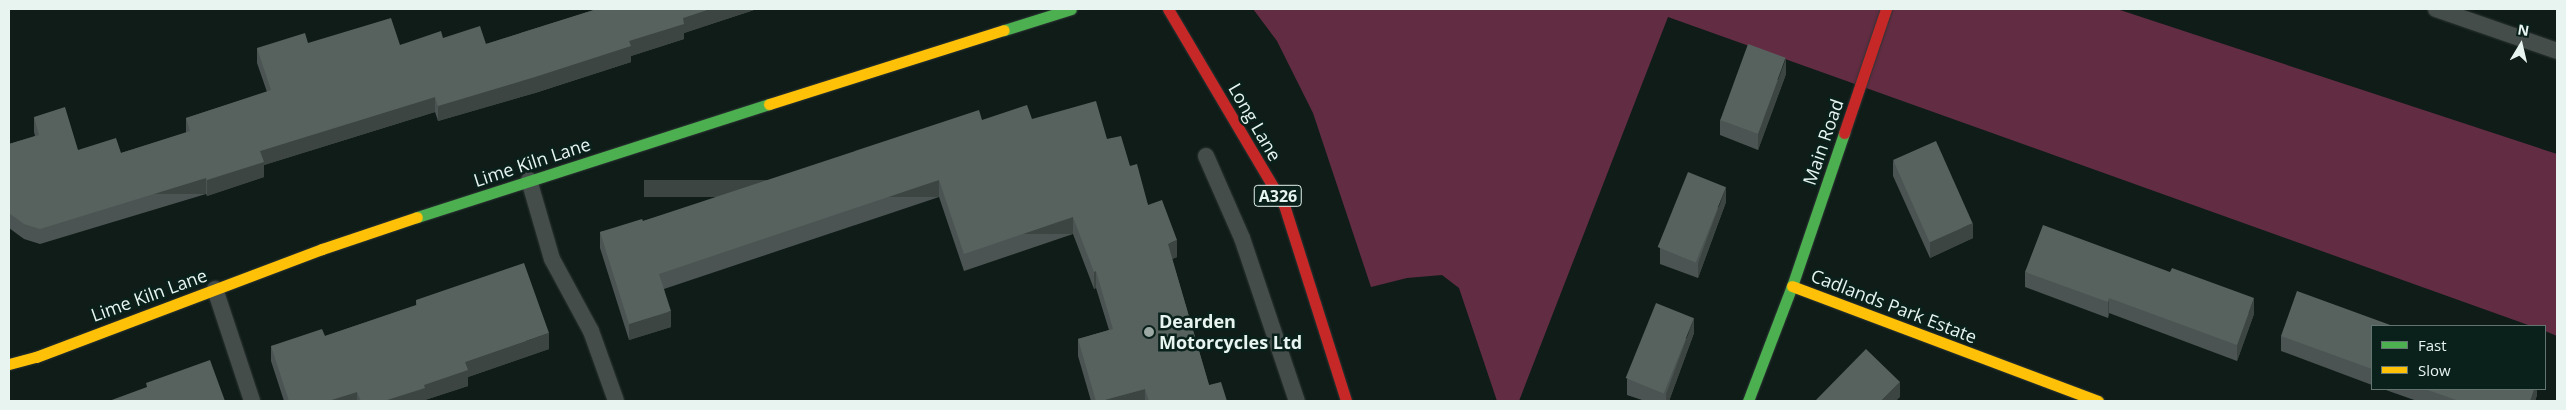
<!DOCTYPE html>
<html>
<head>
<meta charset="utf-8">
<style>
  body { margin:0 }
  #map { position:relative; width:2566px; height:410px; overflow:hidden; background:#0f1c18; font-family:"Open Sans",sans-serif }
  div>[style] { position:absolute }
  .forest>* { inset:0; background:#622c43 }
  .roads { filter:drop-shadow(0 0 1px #2c3432) drop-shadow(0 0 1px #2c3432) }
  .lane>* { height:16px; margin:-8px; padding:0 8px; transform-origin:8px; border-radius:8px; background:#454d4b }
  .fast>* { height:11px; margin:-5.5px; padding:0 5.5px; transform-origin:5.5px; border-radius:5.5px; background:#4caf50 }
  .slow>* { height:11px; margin:-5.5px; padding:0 5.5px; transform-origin:5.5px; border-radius:5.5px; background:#ffc107 }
  .jam>* { height:11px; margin:-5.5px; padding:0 5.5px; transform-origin:5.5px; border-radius:5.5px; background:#c62828 }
  .wall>* { inset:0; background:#4b5452 }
  .shaded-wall>* { inset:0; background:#3d4542; transform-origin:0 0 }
  .building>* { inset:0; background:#57625f; transform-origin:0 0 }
  .dots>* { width:14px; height:14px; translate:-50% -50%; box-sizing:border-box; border:2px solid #0a211b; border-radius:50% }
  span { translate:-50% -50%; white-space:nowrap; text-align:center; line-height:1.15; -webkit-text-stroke:5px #0a211b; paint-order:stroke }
  .shield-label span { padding:1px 4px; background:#0a211b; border:1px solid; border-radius:4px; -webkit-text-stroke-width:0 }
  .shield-label { font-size:16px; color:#e7f4f0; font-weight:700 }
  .street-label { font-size:18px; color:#e7f4f0 }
  .poi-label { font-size:18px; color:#e7f4f0; font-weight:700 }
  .left { translate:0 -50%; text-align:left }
  .frame { position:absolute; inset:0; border:10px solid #e7f4f0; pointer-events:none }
  .legend { position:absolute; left:2371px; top:325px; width:175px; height:65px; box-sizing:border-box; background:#0a211b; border:1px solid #627570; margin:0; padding:6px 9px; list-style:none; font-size:15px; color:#e7f4f0 }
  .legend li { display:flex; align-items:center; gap:10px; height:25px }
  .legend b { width:25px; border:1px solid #627570 }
  .north { position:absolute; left:2496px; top:20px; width:50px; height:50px; -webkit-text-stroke:4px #0a211b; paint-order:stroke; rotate:9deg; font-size:14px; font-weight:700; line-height:20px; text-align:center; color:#e7f4f0 }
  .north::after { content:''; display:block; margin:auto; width:18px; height:22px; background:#e7f4f0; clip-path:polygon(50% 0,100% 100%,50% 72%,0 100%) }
</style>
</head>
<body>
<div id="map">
  <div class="forest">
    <i style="clip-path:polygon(1253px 9px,2117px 9px,2557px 154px,2557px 336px,2545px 331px,2545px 326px,2531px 326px,1668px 17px,1519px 401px,1497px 401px,1459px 288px,1442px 275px,1407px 278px,1371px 287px,1313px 113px,1277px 41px)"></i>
  </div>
  <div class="roads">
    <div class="lane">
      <i style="left:2436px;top:9px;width:128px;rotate:19.1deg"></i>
      <i style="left:1206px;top:156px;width:90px;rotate:66.3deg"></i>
      <i style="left:1242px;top:238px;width:172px;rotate:71.4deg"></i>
      <i style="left:529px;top:180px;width:82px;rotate:73.8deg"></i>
      <i style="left:552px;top:259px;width:82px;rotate:61.6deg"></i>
      <i style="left:591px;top:331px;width:74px;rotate:70.3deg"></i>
      <i style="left:215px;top:289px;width:118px;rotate:71.7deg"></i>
    </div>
    <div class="fast">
      <i style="left:1004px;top:30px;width:70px;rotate:-17.4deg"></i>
      <i style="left:417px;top:217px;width:370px;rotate:-17.8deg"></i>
      <i style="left:1748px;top:401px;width:123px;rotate:-69.1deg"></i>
      <i style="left:1792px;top:286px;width:162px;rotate:-71.2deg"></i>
    </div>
    <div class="slow">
      <i style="left:769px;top:104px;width:246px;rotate:-17.5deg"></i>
      <i style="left:1792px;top:286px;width:327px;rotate:20.6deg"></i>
      <i style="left:9px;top:364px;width:28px;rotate:-15deg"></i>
      <i style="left:36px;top:357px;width:306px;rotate:-20.7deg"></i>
      <i style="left:322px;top:249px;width:100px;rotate:-18.6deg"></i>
    </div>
    <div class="jam">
      <i style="left:1168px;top:9px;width:228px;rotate:59.4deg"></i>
      <i style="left:1284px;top:205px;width:206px;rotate:72.4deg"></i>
      <i style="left:1844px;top:133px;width:131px;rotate:-71.3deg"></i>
    </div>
  </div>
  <div class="wall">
    <i style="clip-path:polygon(597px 9px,757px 9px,684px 33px,684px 39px,631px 56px,631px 62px,535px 93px,438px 121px,435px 112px,264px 165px,264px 177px,207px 196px,206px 194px,40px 244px,24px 239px,9px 228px,9px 144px,35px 136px,34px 132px,34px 117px,78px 150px,121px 153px,186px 133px,186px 118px,267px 92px,257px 63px,257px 48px,308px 43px,400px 45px,443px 38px,486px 44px)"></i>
    <i style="clip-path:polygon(1786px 74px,1758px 150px,1720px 135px,1720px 120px)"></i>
    <i style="clip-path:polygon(1032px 119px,1107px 139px,1130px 166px,1148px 205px,1177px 257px,1172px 259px,1209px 385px,1227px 401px,1091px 401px,1078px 356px,1078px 339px,1109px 330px,1096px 288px,1094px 289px,1073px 234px,964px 271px,939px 197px,664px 289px,671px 327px,629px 340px,600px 248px,600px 232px,643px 221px,982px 120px)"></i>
    <i style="clip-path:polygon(1893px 161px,1973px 238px,1930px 258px,1893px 176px)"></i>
    <i style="clip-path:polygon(1726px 202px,1698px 278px,1660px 264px,1660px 248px)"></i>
    <i style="clip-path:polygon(2025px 272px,2254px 314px,2237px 361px,2109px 313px,2108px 318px,2025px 287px)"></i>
    <i style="clip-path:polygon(416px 300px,549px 349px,468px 377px,468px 386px,425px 400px,425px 401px,284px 401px,271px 361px,271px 346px,325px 336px,416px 305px)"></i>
    <i style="clip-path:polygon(2372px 326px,2372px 385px,2281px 351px,2281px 336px)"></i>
    <i style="clip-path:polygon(1694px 333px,1669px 401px,1645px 401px,1627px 395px,1627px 379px)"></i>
    <i style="clip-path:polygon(2383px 389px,2537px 389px,2537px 395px,2535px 401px,2417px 401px)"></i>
  </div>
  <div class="shaded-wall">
    <i style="clip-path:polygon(710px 9px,757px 9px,684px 33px,684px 39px,631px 56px,631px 62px,535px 93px,438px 121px,438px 106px,629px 41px,683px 18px)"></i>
    <i style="clip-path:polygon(1786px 58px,1786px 74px,1758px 150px,1758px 134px)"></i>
    <i style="clip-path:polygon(435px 97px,435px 112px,264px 165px,264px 177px,207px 196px,207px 180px,260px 151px)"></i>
    <i style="left:206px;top:178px;width:16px;height:174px;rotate:90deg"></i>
    <i style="left:939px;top:180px;width:17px;height:295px;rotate:90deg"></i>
    <i style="clip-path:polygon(1726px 187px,1726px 202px,1698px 278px,1698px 263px)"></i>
    <i style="left:1073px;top:217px;width:17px;height:115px;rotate:90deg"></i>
    <i style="clip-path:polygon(1973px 223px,1973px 238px,1930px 258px,1930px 242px)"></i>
    <i style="clip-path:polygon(1177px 240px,1177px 257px,1168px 261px,1168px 244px)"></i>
    <i style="left:1096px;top:271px;width:17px;height:2px;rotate:90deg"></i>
    <i style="clip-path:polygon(2109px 298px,2109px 313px,2108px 318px,2108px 302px)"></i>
    <i style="clip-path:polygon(2254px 298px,2254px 314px,2237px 361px,2237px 345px)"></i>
    <i style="clip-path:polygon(671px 311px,671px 327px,629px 340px,629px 324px)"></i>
    <i style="clip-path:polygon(1694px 318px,1694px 333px,1669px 401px,1666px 401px,1666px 394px)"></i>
    <i style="clip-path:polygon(549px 333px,549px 349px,468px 377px,468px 386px,425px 400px,425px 401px,384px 401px,424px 385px,465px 362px)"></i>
    <i style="clip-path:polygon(1900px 382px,1900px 397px,1896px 401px,1881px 401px)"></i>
    <i style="clip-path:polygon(1145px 389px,1145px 401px,1101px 401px)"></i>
    <i style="clip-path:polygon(2534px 389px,2537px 389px,2537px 395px,2535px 401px,2530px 401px)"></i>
    <i style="clip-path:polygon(357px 392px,357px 401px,328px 401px)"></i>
  </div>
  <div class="building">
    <i style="clip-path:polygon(597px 9px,710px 9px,683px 18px,684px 24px,629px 41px,631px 46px,535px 77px,438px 106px,435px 97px,260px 151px,264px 162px,207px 180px,206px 178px,40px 229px,24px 224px,9px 213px,9px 144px,39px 135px,34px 117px,65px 107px,78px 150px,116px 138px,121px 153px,190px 131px,186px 118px,271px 90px,257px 48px,305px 33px,308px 43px,391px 18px,400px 45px,441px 31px,443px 38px,480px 26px,486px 44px)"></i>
    <i style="left:1748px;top:44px;width:40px;height:81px;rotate:20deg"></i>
    <i style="clip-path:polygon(1096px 101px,1107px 139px,1121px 136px,1130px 166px,1137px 164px,1148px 205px,1162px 200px,1177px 240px,1168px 244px,1209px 385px,1221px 382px,1227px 401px,1149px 401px,1145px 389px,1101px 401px,1096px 401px,1078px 339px,1113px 329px,1096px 271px,1094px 272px,1073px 217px,964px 254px,939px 180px,659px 274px,671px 311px,629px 324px,600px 232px,642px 219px,643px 221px,979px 110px,982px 120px,1027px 105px,1032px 119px)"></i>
    <i style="left:1936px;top:141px;width:90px;height:47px;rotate:66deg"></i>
    <i style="left:1688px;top:172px;width:41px;height:81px;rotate:22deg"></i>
    <i style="clip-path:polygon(2043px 225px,2170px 272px,2172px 268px,2254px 298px,2237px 345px,2109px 298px,2108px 302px,2025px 272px)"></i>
    <i style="clip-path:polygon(524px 263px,549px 333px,465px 362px,468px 370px,424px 385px,425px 388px,384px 401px,361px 401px,357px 392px,328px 401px,289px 401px,271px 346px,322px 329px,325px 336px,417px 305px,416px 300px)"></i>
    <i style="clip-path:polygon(2297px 291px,2393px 326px,2372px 326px,2372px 369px,2281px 336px)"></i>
    <i style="left:1656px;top:303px;width:41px;height:81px;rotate:22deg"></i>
    <i style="clip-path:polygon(1866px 349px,1900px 382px,1881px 401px,1815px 401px)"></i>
    <i style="clip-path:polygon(210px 360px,225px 401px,109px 401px,147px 387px,146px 383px)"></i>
    <i style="clip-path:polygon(2425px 389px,2534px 389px,2530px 401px,2459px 401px)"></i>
  </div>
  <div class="dots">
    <i style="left:1149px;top:332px;background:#9ba8a4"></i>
  </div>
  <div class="shield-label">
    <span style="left:1278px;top:196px">A326</span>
  </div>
  <div class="street-label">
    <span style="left:1255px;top:122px;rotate:60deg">Long Lane</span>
    <span style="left:1823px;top:142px;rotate:-71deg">Main Road</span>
    <span style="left:532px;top:162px;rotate:-18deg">Lime Kiln Lane</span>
    <span style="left:149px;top:295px;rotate:-20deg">Lime Kiln Lane</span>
    <span style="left:1894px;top:306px;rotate:21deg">Cadlands Park Estate</span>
  </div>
  <div class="poi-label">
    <span class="left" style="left:1159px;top:332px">Dearden<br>Motorcycles Ltd</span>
  </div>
  <div class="frame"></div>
  <ul class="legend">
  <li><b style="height:6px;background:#4caf50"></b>Fast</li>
  <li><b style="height:6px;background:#ffc107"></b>Slow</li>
  </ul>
  <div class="north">N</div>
</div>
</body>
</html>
